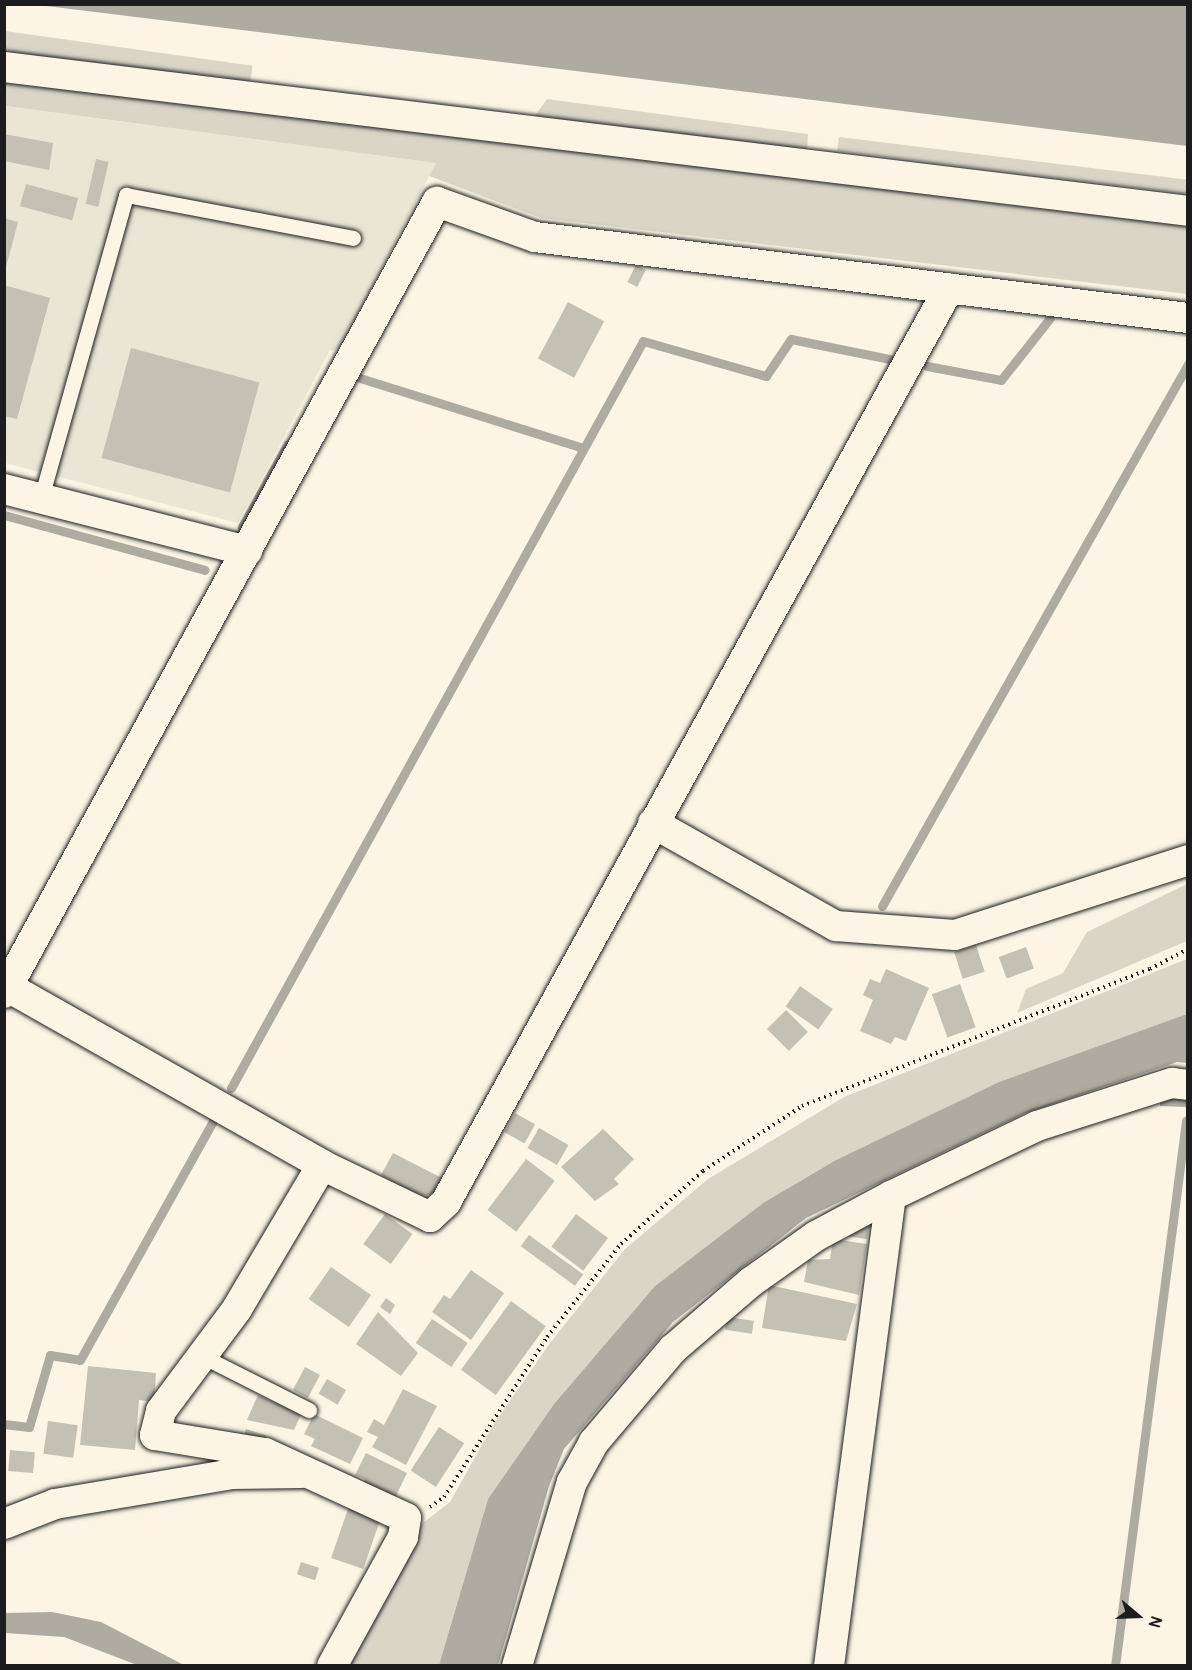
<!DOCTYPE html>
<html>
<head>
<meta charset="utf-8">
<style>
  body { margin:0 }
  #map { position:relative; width:1192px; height:1670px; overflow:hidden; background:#fcf5e5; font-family:Pangolin,sans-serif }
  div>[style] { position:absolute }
  .built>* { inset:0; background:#ebe5d6 }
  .green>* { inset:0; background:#dbd5c8; transform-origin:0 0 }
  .water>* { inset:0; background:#b0aba1 }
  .stream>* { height:9px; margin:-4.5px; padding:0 4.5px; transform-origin:4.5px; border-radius:4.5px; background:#b0aba1 }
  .building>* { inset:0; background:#c4c0b3; transform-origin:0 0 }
  .path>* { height:4px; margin-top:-2px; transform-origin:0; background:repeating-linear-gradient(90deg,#1c1c1c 0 1.5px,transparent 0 6px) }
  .roads { filter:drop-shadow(0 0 2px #1c1c1c) drop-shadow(0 0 2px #1c1c1c) }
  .lane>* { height:15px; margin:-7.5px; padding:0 7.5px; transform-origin:7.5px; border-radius:7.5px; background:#fcf5e5 }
  .street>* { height:30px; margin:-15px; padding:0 15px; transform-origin:15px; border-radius:15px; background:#fcf5e5 }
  span { translate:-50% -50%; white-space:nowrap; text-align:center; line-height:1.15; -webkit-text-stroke:6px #fcf5e5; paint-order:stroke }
  .frame { position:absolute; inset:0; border:6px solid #1c1c1c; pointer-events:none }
  .north { position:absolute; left:1108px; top:1586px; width:60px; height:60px; -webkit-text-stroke:4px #fcf5e5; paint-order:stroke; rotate:109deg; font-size:16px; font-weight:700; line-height:24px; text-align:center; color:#1c1c1c }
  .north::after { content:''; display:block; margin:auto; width:21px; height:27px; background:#1c1c1c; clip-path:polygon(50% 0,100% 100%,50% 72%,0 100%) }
</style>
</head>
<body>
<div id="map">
  <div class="built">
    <i style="clip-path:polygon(4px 106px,436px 163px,339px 351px,330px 350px,238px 523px,5px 463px)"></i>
  </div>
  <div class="green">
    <i style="left:5px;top:31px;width:250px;height:21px;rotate:8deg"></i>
    <i style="clip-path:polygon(4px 78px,1187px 220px,1187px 294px,541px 218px,429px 176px,436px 163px,5px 106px)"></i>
    <i style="clip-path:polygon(547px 99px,808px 134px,807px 151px,534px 117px)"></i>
    <i style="left:839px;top:137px;width:351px;height:14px;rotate:7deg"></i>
    <i style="clip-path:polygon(1187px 884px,1187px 941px,1017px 1013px,1026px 989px,1063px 973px,1087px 932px)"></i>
    <i style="clip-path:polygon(1187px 959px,1187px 1014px,999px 1082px,836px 1160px,763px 1203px,655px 1286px,554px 1404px,488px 1499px,439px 1665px,348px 1666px,423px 1523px,450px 1502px,493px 1425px,550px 1343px,625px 1249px,708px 1179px,844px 1097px)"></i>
  </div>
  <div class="water">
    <i style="clip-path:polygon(38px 5px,1187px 5px,1187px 146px)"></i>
    <i style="clip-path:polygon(1187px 1014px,1187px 1063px,1177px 1062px,1023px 1114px,806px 1218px,673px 1322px,564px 1449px,549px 1486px,498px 1665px,439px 1665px,488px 1499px,554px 1404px,655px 1286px,763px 1203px,836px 1160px,999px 1082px)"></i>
    <i style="clip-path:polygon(1187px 1096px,1187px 1107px,1160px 1106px,1160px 1099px)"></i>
    <i style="clip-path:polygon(52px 1612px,101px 1622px,184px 1665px,137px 1665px,64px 1637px,5px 1633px,5px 1613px)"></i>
  </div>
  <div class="stream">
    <i style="left:927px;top:366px;width:75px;rotate:10.7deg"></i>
    <i style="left:1001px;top:380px;width:79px;rotate:-51.7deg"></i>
    <i style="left:360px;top:378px;width:234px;rotate:17.4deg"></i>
    <i style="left:4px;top:515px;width:208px;rotate:15.3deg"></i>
    <i style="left:242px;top:527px;width:94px;rotate:-61.2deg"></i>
    <i style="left:882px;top:906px;width:622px;rotate:-60.55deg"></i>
    <i style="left:231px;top:1088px;width:853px;rotate:-61.12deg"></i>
    <i style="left:643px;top:341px;width:128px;rotate:15.9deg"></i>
    <i style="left:766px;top:376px;width:45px;rotate:-56deg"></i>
    <i style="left:791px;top:339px;width:105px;rotate:11.5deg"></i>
    <i style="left:4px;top:1424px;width:25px;rotate:7deg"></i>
    <i style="left:29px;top:1427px;width:75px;rotate:-73.7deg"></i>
    <i style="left:50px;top:1355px;width:30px;rotate:9deg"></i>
    <i style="left:80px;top:1360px;width:276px;rotate:-60.9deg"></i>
    <i style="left:1115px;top:1666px;width:550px;rotate:-82.58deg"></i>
  </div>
  <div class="building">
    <i style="clip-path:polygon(4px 134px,53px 143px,49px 170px,4px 161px)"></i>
    <i style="left:96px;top:159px;width:13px;height:46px;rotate:13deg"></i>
    <i style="left:26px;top:184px;width:54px;height:23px;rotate:15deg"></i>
    <i style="clip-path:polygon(4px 218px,18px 222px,5px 271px,4px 270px)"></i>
    <i style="left:636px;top:265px;width:11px;height:19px;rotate:27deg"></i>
    <i style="clip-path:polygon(4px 285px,50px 298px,17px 419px,4px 416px)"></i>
    <i style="left:568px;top:302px;width:41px;height:64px;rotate:28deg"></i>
    <i style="left:131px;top:348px;width:133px;height:114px;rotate:15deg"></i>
    <i style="left:976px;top:945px;width:28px;height:23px;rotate:72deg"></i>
    <i style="left:1026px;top:947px;width:23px;height:29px;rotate:70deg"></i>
    <i style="clip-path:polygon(886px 969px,929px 988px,906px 1041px,895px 1037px,891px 1044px,860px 1031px,873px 1000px,863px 995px,870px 979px,880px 983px)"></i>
    <i style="left:960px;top:984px;width:46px;height:30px;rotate:70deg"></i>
    <i style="left:800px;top:986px;width:40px;height:25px;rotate:35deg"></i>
    <i style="left:786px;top:1010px;width:31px;height:27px;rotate:45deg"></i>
    <i style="left:515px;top:1113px;width:23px;height:22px;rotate:29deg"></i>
    <i style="left:539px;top:1128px;width:34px;height:23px;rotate:30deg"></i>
    <i style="clip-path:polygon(603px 1129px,634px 1159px,614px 1179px,619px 1184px,595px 1201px,561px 1167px)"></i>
    <i style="clip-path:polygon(393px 1153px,442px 1178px,434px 1193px,421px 1197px,381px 1175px)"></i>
    <i style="left:526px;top:1159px;width:36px;height:64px;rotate:37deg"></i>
    <i style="left:385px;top:1214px;width:34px;height:37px;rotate:36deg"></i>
    <i style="left:576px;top:1214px;width:40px;height:41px;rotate:37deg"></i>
    <i style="clip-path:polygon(869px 1224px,867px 1239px,845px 1236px)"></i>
    <i style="left:529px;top:1235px;width:67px;height:14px;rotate:36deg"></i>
    <i style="clip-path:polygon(833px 1239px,867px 1244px,859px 1295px,804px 1282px,808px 1260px,830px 1259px)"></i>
    <i style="left:331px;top:1267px;width:49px;height:39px;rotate:35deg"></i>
    <i style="clip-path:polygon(471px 1270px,504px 1293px,471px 1340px,432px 1312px,444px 1295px,450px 1299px)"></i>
    <i style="clip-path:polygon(769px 1285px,857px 1304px,846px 1341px,762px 1328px)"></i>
    <i style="clip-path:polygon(386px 1298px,395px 1305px,390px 1314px,380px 1307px)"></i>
    <i style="left:511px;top:1301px;width:43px;height:85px;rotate:36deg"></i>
    <i style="clip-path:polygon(378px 1312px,418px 1353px,401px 1376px,356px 1344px)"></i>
    <i style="left:727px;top:1317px;width:27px;height:13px;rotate:8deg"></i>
    <i style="left:432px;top:1319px;width:43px;height:29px;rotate:34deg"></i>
    <i style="clip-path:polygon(88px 1366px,156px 1373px,154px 1402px,139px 1400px,135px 1450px,80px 1445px)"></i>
    <i style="left:305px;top:1367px;width:17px;height:26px;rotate:28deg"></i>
    <i style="left:327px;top:1379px;width:22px;height:17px;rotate:30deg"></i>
    <i style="clip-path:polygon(403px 1389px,437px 1406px,406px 1465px,372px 1447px,378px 1437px,367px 1432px,374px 1419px,384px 1425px)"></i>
    <i style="clip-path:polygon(258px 1395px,301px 1414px,294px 1430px,247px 1420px)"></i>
    <i style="clip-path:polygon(314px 1414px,363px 1438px,350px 1464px,311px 1446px,315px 1439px,304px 1434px)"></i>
    <i style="left:48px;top:1421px;width:30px;height:33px;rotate:8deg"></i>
    <i style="left:439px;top:1427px;width:30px;height:52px;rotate:33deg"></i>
    <i style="left:246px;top:1429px;width:21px;height:11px;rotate:17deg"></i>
    <i style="left:10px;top:1450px;width:25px;height:21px;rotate:5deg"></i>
    <i style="clip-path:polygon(366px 1453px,407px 1473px,394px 1500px,363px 1485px,365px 1479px,355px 1475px)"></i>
    <i style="left:349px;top:1506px;width:34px;height:55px;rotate:19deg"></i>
    <i style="left:301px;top:1562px;width:19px;height:13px;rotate:18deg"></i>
  </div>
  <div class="path">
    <i style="left:430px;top:1507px;width:17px;rotate:-36deg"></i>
    <i style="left:444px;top:1497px;width:190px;rotate:-57.2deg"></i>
    <i style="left:547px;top:1337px;width:119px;rotate:-51.5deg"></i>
    <i style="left:621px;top:1244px;width:110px;rotate:-41.7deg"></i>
    <i style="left:703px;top:1171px;width:118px;rotate:-33.3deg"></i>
    <i style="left:802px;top:1106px;width:374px;rotate:-21.5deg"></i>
    <i style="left:1150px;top:969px;width:43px;rotate:-27.8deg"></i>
  </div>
  <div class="roads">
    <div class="lane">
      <i style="left:41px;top:498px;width:315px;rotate:-74.3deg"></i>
      <i style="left:126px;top:195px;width:231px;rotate:10.7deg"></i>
      <i style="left:202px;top:1356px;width:120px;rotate:26.8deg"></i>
    </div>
    <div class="street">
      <i style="left:4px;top:67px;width:1193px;rotate:6.93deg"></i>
      <i style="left:4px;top:489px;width:251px;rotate:14.3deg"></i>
      <i style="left:653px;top:823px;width:210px;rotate:29.4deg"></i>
      <i style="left:836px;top:926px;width:119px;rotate:4.3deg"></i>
      <i style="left:955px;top:935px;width:245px;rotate:-17.8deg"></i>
      <i style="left:8px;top:987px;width:361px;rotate:29.5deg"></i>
      <i style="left:322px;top:1165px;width:120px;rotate:25.7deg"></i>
      <i style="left:430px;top:1217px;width:22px;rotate:-43deg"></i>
      <i style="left:446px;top:1202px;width:1043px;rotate:-61.17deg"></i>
      <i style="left:4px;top:993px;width:902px;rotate:-61.3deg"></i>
      <i style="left:437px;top:202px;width:104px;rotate:19.7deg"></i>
      <i style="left:535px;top:237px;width:658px;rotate:7.07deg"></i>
      <i style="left:322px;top:1165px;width:167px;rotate:120.6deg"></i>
      <i style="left:237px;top:1309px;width:127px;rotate:126.7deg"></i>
      <i style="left:161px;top:1411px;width:25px;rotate:104deg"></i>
      <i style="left:155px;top:1435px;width:111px;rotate:9.3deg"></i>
      <i style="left:265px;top:1453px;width:155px;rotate:24.7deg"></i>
      <i style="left:406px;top:1518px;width:19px;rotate:99deg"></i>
      <i style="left:403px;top:1537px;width:147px;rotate:118.8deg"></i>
      <i style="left:4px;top:1524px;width:55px;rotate:-21.4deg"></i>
      <i style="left:55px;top:1504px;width:180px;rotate:-9.6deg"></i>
      <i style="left:232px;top:1474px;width:69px;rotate:-0.8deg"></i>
      <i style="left:517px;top:1666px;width:192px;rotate:-73.4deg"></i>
      <i style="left:572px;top:1482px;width:46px;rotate:-61.2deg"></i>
      <i style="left:594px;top:1442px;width:122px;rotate:-49.7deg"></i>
      <i style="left:673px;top:1349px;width:103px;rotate:-40.7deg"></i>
      <i style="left:751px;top:1282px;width:80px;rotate:-35.3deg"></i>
      <i style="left:816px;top:1236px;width:85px;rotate:-28.1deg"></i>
      <i style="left:891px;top:1196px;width:162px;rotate:-25.6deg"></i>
      <i style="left:1037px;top:1126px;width:142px;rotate:-17.7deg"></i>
      <i style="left:1172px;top:1083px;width:16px;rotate:7deg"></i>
      <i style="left:829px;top:1666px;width:474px;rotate:-82.5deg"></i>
    </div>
  </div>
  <div class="frame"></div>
  <div class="north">N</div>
</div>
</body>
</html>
